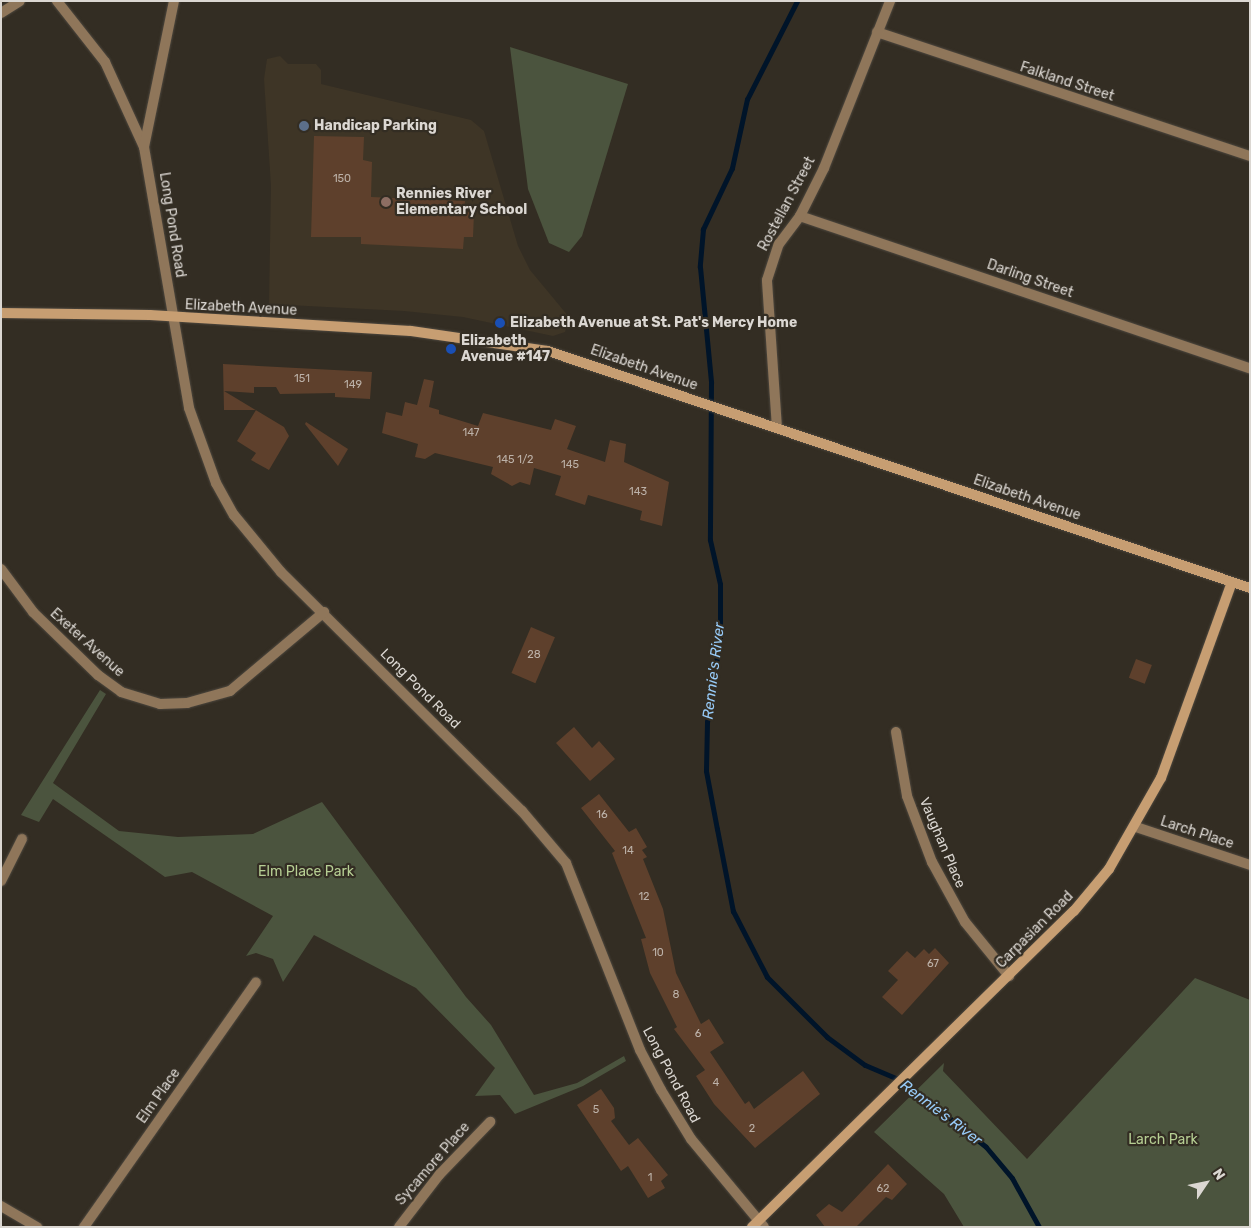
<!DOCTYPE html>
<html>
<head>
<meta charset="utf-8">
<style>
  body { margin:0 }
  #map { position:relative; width:1251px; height:1228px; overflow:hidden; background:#332d23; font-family:Rubik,sans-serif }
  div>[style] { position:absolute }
  .built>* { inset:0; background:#3e3526 }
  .green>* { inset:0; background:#4b543e }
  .stream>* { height:5px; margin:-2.5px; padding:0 2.5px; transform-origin:2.5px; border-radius:2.5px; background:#001429 }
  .building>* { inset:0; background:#5e402c; transform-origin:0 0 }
  .roads { filter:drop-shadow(0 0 1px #4e483f) drop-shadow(0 0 1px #4e483f) }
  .street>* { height:10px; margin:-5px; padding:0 5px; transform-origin:5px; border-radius:5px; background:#8f765a }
  .secondary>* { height:10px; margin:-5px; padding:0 5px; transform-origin:5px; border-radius:5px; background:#c79e72 }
  .dots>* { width:14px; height:14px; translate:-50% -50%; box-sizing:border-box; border:2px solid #332d23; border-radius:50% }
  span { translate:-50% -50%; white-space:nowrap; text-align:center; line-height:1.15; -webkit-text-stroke:4.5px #332d23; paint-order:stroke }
  .number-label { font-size:11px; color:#bcb1a8 }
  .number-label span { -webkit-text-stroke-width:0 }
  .street-label { font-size:14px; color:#dbd7d2 }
  .poi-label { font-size:14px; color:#dbd7d2; font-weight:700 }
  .left { translate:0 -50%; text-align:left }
  .park-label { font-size:14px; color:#b6ce93 }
  .water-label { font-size:15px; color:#98cbf8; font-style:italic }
  .frame { position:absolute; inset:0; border:2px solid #dbd7d2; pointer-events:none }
  .north { position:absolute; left:1181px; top:1158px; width:50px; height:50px; -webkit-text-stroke:4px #332d23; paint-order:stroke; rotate:56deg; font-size:14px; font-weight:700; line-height:20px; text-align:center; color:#dbd7d2 }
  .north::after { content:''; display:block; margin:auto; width:18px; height:22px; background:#dbd7d2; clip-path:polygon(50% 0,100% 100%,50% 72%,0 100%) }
</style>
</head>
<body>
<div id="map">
  <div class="built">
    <i style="clip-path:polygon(280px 56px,288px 64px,316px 64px,321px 70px,321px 84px,471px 120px,484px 131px,518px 246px,530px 270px,569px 317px,565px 332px,553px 336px,463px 317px,404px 311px,269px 304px,271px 186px,264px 79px,267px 59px)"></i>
  </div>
  <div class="green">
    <i style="clip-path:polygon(510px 47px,628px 84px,582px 236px,569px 252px,549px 243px,528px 189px)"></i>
    <i style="clip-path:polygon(100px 690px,106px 694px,53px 783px,119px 831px,178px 837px,253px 834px,322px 802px,466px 997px,491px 1025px,534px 1095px,577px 1083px,624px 1056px,626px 1061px,583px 1086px,515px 1114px,500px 1095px,475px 1096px,495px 1068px,416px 988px,314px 935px,283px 982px,273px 959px,256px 953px,246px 956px,273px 916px,192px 872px,165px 877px,53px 799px,39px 822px,21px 815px)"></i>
    <i style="clip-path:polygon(1195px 978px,1250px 1000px,1250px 1227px,964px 1227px,944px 1194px,874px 1132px,944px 1063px,943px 1071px,1027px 1159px)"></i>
  </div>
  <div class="stream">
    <i style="left:797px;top:1px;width:110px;rotate:117deg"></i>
    <i style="left:747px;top:99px;width:71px;rotate:102.3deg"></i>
    <i style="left:732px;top:168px;width:68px;rotate:115.4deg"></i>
    <i style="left:703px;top:229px;width:38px;rotate:95deg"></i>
    <i style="left:700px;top:267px;width:116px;rotate:84.5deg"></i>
    <i style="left:711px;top:382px;width:158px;rotate:90.4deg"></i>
    <i style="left:710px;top:540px;width:45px;rotate:77.2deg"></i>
    <i style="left:720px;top:584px;width:53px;rotate:90deg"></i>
    <i style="left:720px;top:637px;width:86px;rotate:98.7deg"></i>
    <i style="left:707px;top:722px;width:49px;rotate:91.2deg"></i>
    <i style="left:706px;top:771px;width:59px;rotate:79.3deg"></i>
    <i style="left:717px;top:829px;width:84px;rotate:79deg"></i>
    <i style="left:733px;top:911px;width:74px;rotate:62.7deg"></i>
    <i style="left:767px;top:977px;width:85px;rotate:45deg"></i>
    <i style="left:827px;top:1037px;width:47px;rotate:36.4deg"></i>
    <i style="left:865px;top:1065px;width:39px;rotate:23deg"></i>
    <i style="left:901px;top:1080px;width:108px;rotate:38.2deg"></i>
    <i style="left:986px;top:1147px;width:40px;rotate:50deg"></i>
    <i style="left:1012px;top:1178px;width:56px;rotate:61.1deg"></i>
  </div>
  <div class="building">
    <i style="clip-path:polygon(314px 136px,364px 137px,363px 160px,372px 162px,371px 197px,465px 201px,464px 211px,474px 213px,473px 237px,464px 237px,463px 249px,361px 244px,361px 237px,311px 237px)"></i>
    <i style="clip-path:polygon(223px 364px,372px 372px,370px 399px,335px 397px,335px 393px,280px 394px,276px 387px,254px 387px,254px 393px,224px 391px,284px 427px,289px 436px,269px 470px,251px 460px,256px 453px,237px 441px,256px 410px,224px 410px)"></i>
    <i style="clip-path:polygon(424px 379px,434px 381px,429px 407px,439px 410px,439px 414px,478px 426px,483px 413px,551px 430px,555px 419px,576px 426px,567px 449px,605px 462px,610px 440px,626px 444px,624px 462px,669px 482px,662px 526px,640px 520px,642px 511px,588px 495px,585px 505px,555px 495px,561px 476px,534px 468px,530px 485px,520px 482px,512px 486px,491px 474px,493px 467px,435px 453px,425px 459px,415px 457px,418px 444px,382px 433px,386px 412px,402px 416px,405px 402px,417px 405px)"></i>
    <i style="clip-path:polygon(306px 422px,348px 449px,338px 466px,305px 424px)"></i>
    <i style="left:531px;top:627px;width:26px;height:50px;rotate:23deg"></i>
    <i style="left:1136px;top:659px;width:17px;height:20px;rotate:21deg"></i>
    <i style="clip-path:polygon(574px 727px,592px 748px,599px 741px,615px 759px,590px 781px,556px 743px)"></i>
    <i style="clip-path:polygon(599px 794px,629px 832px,636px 828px,647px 847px,642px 850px,647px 857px,643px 859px,663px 909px,676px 973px,701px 1024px,709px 1019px,724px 1043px,710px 1052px,745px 1104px,749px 1101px,754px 1109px,803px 1071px,820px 1094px,755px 1148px,714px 1104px,696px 1076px,705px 1070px,674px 1029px,677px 1027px,650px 973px,641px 939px,646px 938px,612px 853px,615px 851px,581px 808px)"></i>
    <i style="clip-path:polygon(935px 948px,949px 963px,902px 1015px,882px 997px,898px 980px,888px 971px,907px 951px,915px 958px,924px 949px,929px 954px)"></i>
    <i style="clip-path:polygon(601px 1089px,614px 1108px,615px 1118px,611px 1121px,629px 1145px,638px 1138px,668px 1175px,661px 1181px,665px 1188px,648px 1198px,628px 1166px,621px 1171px,577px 1105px)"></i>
    <i style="clip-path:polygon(888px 1164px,907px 1184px,892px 1200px,886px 1197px,856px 1227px,825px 1227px,816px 1215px,829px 1204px,842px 1212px)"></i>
  </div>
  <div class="roads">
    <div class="street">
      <i style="left:57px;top:1px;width:78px;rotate:51.8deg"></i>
      <i style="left:105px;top:62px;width:94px;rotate:65.4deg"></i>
      <i style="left:144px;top:147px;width:265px;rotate:80.2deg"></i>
      <i style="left:189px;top:408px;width:80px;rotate:70.2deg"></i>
      <i style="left:216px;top:483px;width:37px;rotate:61deg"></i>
      <i style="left:234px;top:515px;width:74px;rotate:50.5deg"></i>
      <i style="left:281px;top:572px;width:339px;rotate:44.8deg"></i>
      <i style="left:522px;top:811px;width:68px;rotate:49.8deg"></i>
      <i style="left:566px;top:863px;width:201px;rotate:68.4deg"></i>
      <i style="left:640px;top:1050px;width:45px;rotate:62.3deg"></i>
      <i style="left:661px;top:1090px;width:57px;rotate:58.5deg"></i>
      <i style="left:691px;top:1139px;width:114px;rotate:50.3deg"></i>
      <i style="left:1px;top:13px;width:22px;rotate:-32deg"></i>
      <i style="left:877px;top:32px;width:393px;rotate:18.4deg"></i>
      <i style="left:144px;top:147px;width:149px;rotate:-78.4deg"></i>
      <i style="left:800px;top:216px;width:475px;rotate:18.7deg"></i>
      <i style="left:777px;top:428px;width:148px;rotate:-93.9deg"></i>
      <i style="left:767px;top:280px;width:38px;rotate:-72deg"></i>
      <i style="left:779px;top:244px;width:35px;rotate:-53deg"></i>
      <i style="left:800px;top:216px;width:54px;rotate:-63.4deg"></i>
      <i style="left:824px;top:168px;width:180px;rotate:-68.4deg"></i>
      <i style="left:1px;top:569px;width:54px;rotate:53.3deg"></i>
      <i style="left:33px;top:612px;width:91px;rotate:44.1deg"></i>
      <i style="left:98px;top:675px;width:29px;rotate:36deg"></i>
      <i style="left:121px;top:692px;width:41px;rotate:17.1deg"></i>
      <i style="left:160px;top:704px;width:27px;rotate:-2deg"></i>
      <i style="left:187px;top:703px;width:45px;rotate:-15.6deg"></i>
      <i style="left:230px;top:691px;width:123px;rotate:-40deg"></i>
      <i style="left:896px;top:732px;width:65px;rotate:80.2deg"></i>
      <i style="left:907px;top:796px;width:71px;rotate:69.3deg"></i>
      <i style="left:932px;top:862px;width:68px;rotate:61.2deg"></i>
      <i style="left:965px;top:922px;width:70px;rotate:50.8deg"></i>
      <i style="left:1136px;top:827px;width:120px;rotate:18.4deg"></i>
      <i style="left:1px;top:881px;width:47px;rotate:-63.4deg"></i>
      <i style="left:1px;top:1206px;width:42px;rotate:30.3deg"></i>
      <i style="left:84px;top:1227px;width:299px;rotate:-54.9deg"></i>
      <i style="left:399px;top:1227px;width:66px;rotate:-52.4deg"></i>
      <i style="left:439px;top:1175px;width:74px;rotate:-46.1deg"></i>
    </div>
    <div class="secondary">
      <i style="left:1px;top:313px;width:149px;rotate:0.8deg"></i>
      <i style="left:150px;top:315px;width:261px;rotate:3.5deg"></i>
      <i style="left:411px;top:331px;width:138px;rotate:8.3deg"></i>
      <i style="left:548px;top:351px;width:741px;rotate:18.66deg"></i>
      <i style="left:752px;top:1227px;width:451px;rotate:-44.5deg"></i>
      <i style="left:1074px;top:911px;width:55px;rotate:-50.2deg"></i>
      <i style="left:1109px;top:869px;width:105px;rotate:-60.3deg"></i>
      <i style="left:1161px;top:778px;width:208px;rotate:-70.1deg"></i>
    </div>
  </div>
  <div class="dots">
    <i style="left:304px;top:126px;background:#5c6f8a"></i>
    <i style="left:386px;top:202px;background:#8d6e63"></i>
    <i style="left:500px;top:323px;background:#1a4fb4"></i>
    <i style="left:451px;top:349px;background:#1a4fb4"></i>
  </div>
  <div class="number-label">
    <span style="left:342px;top:179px">150</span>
    <span style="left:302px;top:379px">151</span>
    <span style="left:353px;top:385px">149</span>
    <span style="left:471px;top:433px">147</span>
    <span style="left:515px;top:460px">145 1/2</span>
    <span style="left:570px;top:465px">145</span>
    <span style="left:638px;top:492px">143</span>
    <span style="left:534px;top:655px">28</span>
    <span style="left:602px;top:815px">16</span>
    <span style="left:628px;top:851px">14</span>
    <span style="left:644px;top:897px">12</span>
    <span style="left:658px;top:953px">10</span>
    <span style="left:933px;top:964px">67</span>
    <span style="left:676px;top:995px">8</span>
    <span style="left:698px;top:1034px">6</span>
    <span style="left:716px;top:1083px">4</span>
    <span style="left:596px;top:1110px">5</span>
    <span style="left:752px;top:1129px">2</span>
    <span style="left:650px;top:1178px">1</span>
    <span style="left:883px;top:1189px">62</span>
  </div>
  <div class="street-label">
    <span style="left:1067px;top:82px;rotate:18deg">Falkland Street</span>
    <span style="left:787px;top:204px;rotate:-62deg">Rostellan Street</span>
    <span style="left:172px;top:225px;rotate:81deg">Long Pond Road</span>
    <span style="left:1030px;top:279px;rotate:19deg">Darling Street</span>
    <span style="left:241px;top:308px;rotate:3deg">Elizabeth Avenue</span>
    <span style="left:644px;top:368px;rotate:19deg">Elizabeth Avenue</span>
    <span style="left:1027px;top:498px;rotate:19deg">Elizabeth Avenue</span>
    <span style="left:87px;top:643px;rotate:42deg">Exeter Avenue</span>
    <span style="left:420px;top:689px;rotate:45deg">Long Pond Road</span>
    <span style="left:1197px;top:833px;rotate:18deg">Larch Place</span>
    <span style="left:942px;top:843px;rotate:67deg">Vaughan Place</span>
    <span style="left:1035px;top:930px;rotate:-45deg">Carpasian Road</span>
    <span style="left:671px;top:1075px;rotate:62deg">Long Pond Road</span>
    <span style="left:159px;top:1096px;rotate:-55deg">Elm Place</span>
    <span style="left:433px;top:1164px;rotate:-49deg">Sycamore Place</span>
  </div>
  <div class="poi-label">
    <span class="left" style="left:314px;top:126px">Handicap Parking</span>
    <span class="left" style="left:396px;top:202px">Rennies River<br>Elementary School</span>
    <span class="left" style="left:510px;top:323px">Elizabeth Avenue at St. Pat's Mercy Home</span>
    <span class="left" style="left:461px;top:349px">Elizabeth<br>Avenue #147</span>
  </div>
  <div class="park-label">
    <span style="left:306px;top:872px">Elm Place Park</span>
    <span style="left:1163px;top:1140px">Larch Park</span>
  </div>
  <div class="water-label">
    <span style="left:714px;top:671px;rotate:-83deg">Rennie's River</span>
    <span style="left:941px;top:1113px;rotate:37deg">Rennie's River</span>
  </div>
  <div class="frame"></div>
  <div class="north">N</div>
</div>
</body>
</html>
